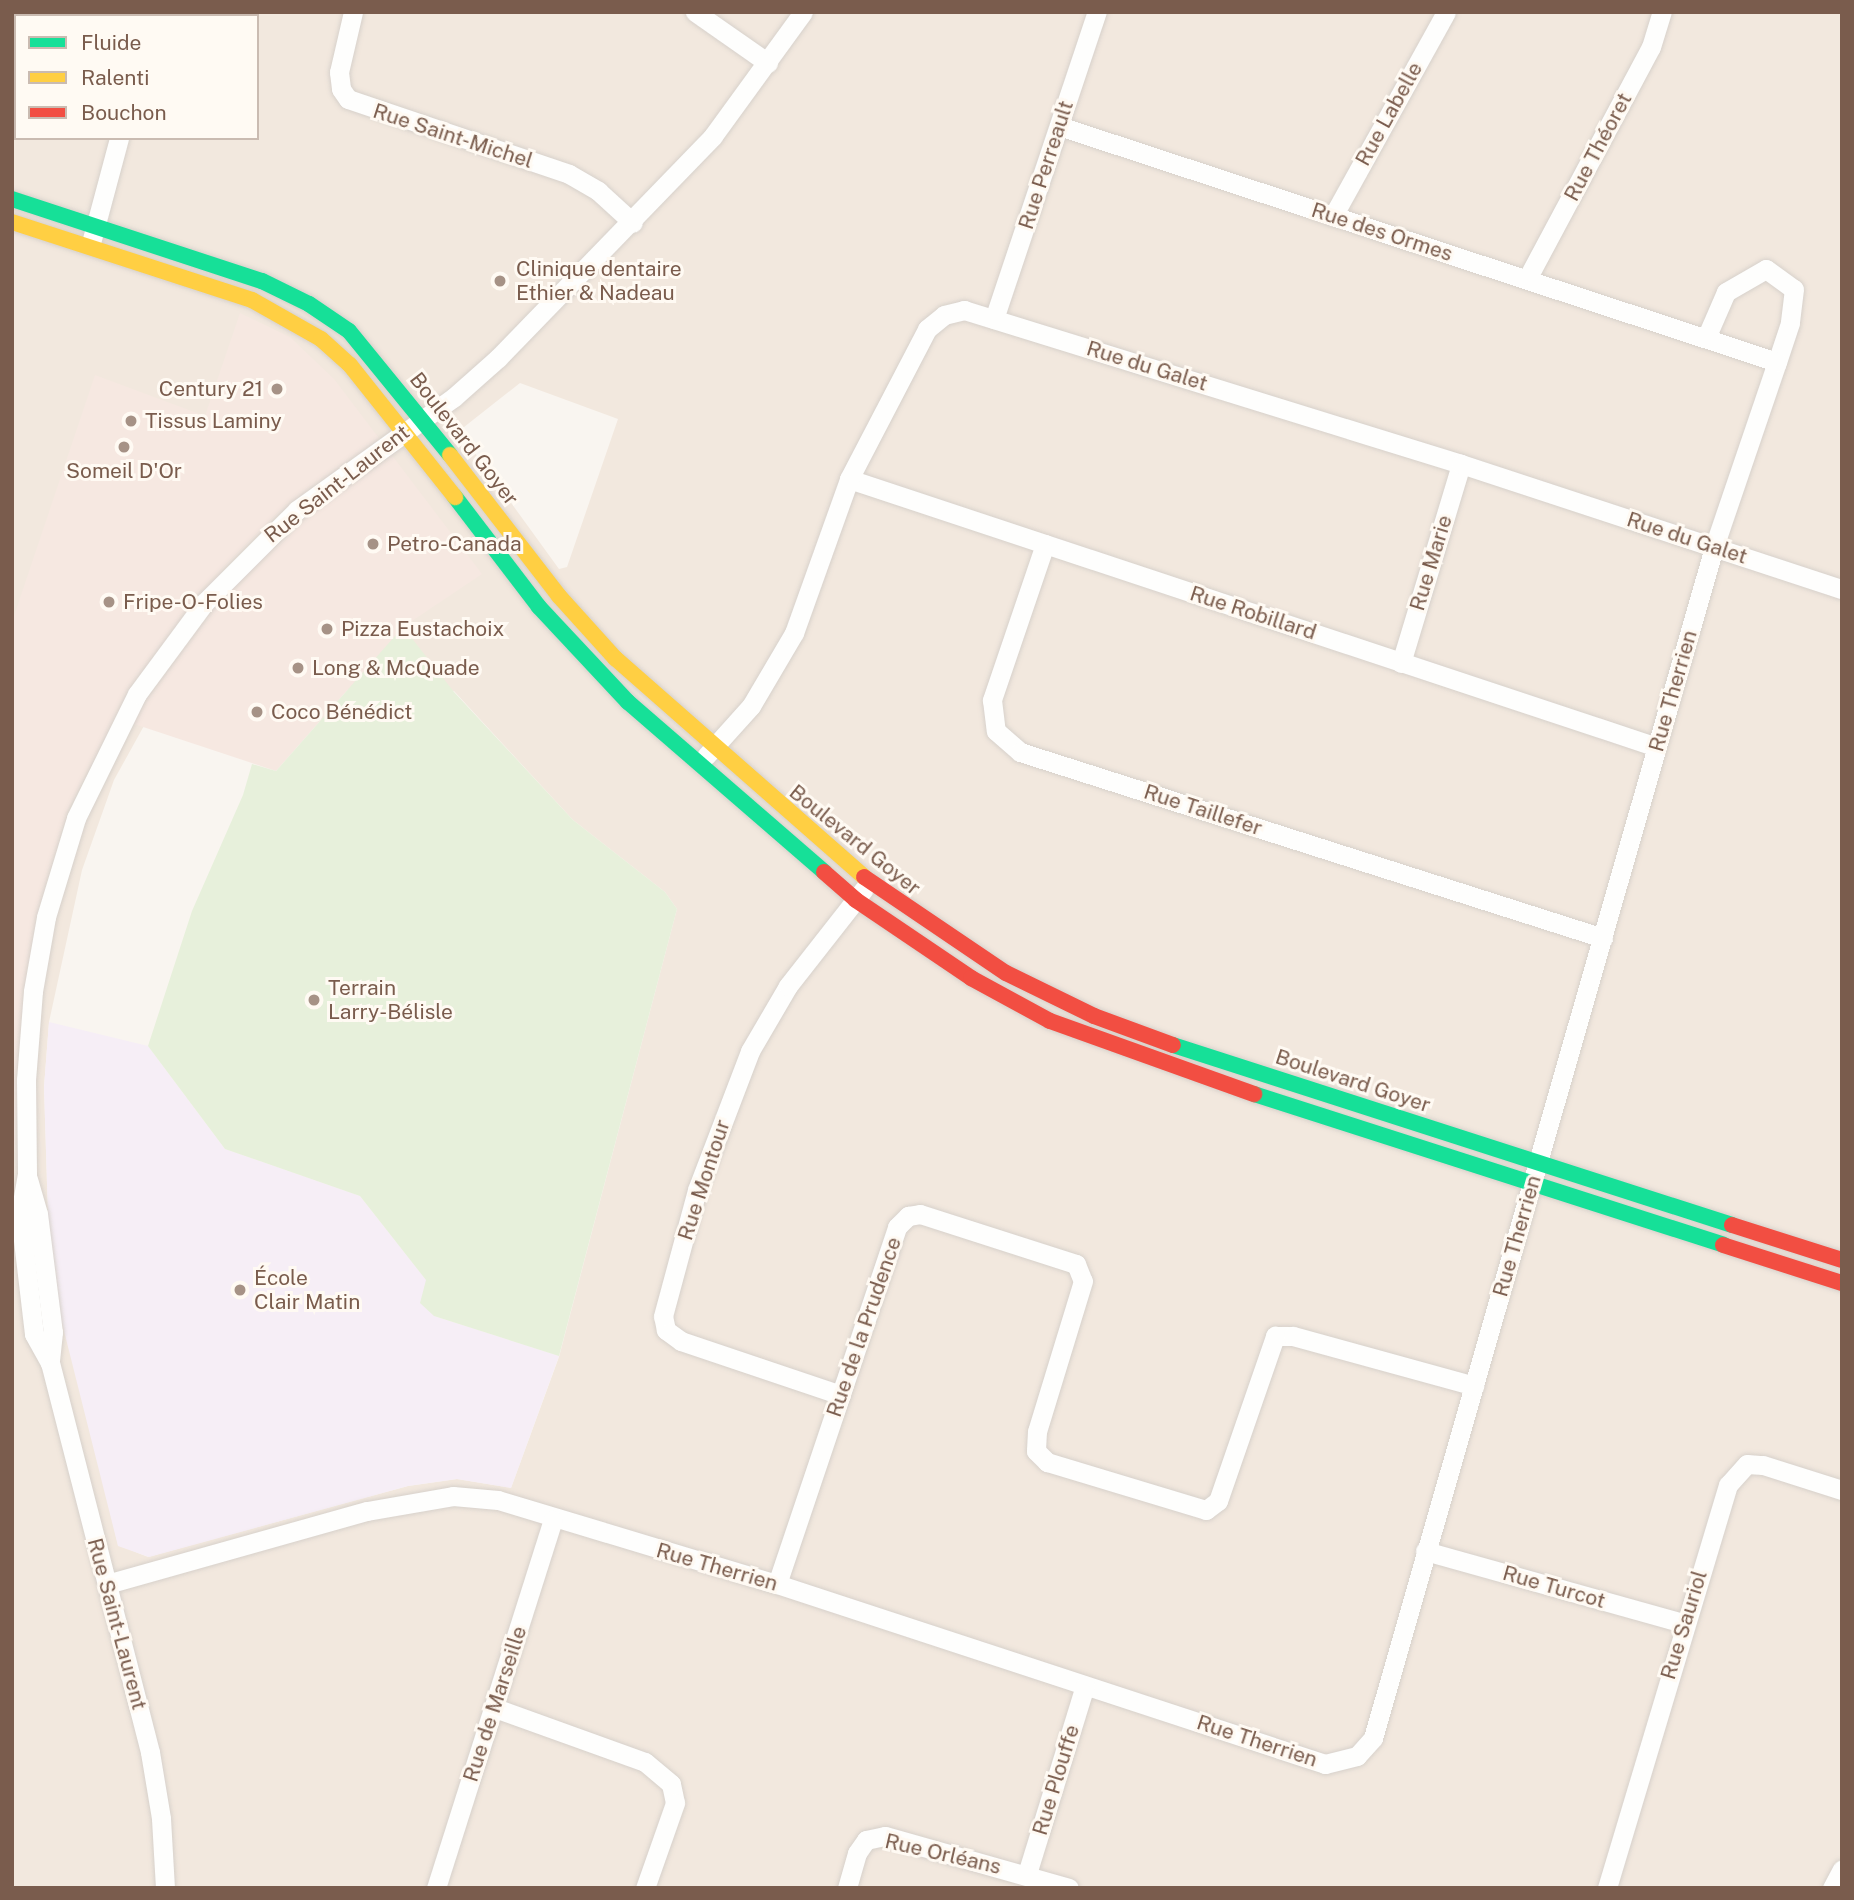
<!DOCTYPE html>
<html>
<head>
<meta charset="utf-8">
<style>
  body { margin:0 }
  #map { position:relative; width:1854px; height:1900px; overflow:hidden; background:#f9f5f0; font-family:"Public Sans",sans-serif }
  div>[style] { position:absolute }
  .residential>* { inset:0; background:#f2e8de }
  .commercial>* { inset:0; background:#f6e8e1 }
  .education>* { inset:0; background:#f6eef6 }
  .green>* { inset:0; background:#e7f0db }
  .roads { filter:drop-shadow(0 0 2px #d7d1cb) drop-shadow(0 0 2px #d7d1cb) }
  .street>* { height:19px; margin:-9.5px; padding:0 9.5px; transform-origin:9.5px; border-radius:9.5px; background:#fefefd }
  .fast>* { height:16px; margin:-8px; padding:0 8px; transform-origin:8px; border-radius:8px; background:#16e098 }
  .slow>* { height:16px; margin:-8px; padding:0 8px; transform-origin:8px; border-radius:8px; background:#ffcf43 }
  .jam>* { height:16px; margin:-8px; padding:0 8px; transform-origin:8px; border-radius:8px; background:#f24e42 }
  .dots>* { width:19px; height:19px; translate:-50% -50%; box-sizing:border-box; border:4px solid #fffaf3; border-radius:50% }
  span { translate:-50% -50%; white-space:nowrap; text-align:center; line-height:1.15; -webkit-text-stroke:6px #fffaf3; paint-order:stroke }
  .street-label { font-size:21px; color:#7a5c4d }
  .poi-label { font-size:21px; color:#7a5c4d }
  .left { translate:0 -50%; text-align:left }
  .right { translate:-100% -50%; text-align:right }
  .frame { position:absolute; inset:0; border:14px solid #7a5c4d; pointer-events:none }
  .legend { position:absolute; left:14px; top:14px; width:245px; height:126px; box-sizing:border-box; background:#fffaf3; border:2px solid #cabbb1; margin:0; padding:9px 12px; list-style:none; font-size:21px; color:#7a5c4d }
  .legend li { display:flex; align-items:center; gap:14px; height:35px }
  .legend b { width:35px; border:2px solid #cabbb1 }
</style>
</head>
<body>
<div id="map">
  <div class="residential">
    <i style="clip-path:polygon(evenodd,12px 12px,1842px 12px,1842px 1888px,12px 1888px,12px 12px,16px 16px,257px 16px,257px 138px,16px 138px,16px 16px,12px 12px,520px 383px,618px 419px,567px 567px,559px 569px,459px 431px,520px 383px,12px 12px,166px 686px,454px 691px,573px 820px,665px 892px,677px 909px,559px 1357px,511px 1488px,457px 1479px,408px 1486px,148px 1557px,118px 1545px,49px 1248px,44px 1087px,49px 1022px,82px 870px,114px 780px,166px 686px)"></i>
  </div>
  <div class="commercial">
    <i style="clip-path:polygon(240px 313px,290px 337px,334px 379px,482px 574px,403px 627px,276px 771px,116px 718px,68px 810px,39px 910px,24px 998px,12px 1191px,12px 622px,95px 375px,205px 416px)"></i>
  </div>
  <div class="education">
    <i style="clip-path:polygon(49px 1022px,148px 1046px,225px 1149px,360px 1196px,427px 1281px,434px 1316px,559px 1356px,511px 1488px,457px 1479px,408px 1486px,149px 1557px,118px 1546px,56px 1299px,49px 1248px,44px 1087px)"></i>
  </div>
  <div class="green">
    <i style="clip-path:polygon(403px 627px,454px 692px,573px 820px,665px 892px,677px 909px,559px 1356px,434px 1316px,420px 1303px,426px 1280px,360px 1196px,225px 1149px,148px 1046px,192px 911px,243px 795px,252px 764px,276px 771px)"></i>
  </div>
  <div class="roads">
    <div class="street">
      <i style="left:80px;top:12px;width:12px;rotate:20deg"></i>
      <i style="left:353px;top:12px;width:62px;rotate:103.1deg"></i>
      <i style="left:339px;top:72px;width:17px;rotate:83deg"></i>
      <i style="left:341px;top:89px;width:12px;rotate:55deg"></i>
      <i style="left:348px;top:99px;width:233px;rotate:18.7deg"></i>
      <i style="left:569px;top:174px;width:34px;rotate:30deg"></i>
      <i style="left:598px;top:191px;width:47px;rotate:42.4deg"></i>
      <i style="left:695px;top:12px;width:89px;rotate:34.9deg"></i>
      <i style="left:151px;top:16px;width:4px;rotate:-76deg"></i>
      <i style="left:1333px;top:216px;width:233px;rotate:-61deg"></i>
      <i style="left:92px;top:239px;width:105px;rotate:-75deg"></i>
      <i style="left:1527px;top:279px;width:263px;rotate:-61.9deg"></i>
      <i style="left:1651px;top:47px;width:37px;rotate:-73deg"></i>
      <i style="left:994px;top:319px;width:324px;rotate:-71.5deg"></i>
      <i style="left:1706px;top:338px;width:50px;rotate:-66.5deg"></i>
      <i style="left:1726px;top:292px;width:46px;rotate:-29.9deg"></i>
      <i style="left:1766px;top:269px;width:34px;rotate:36deg"></i>
      <i style="left:1794px;top:289px;width:34px;rotate:97deg"></i>
      <i style="left:1790px;top:323px;width:41px;rotate:108.4deg"></i>
      <i style="left:849px;top:479px;width:851px;rotate:18.35deg"></i>
      <i style="left:1045px;top:544px;width:165px;rotate:108.8deg"></i>
      <i style="left:992px;top:700px;width:31px;rotate:83deg"></i>
      <i style="left:996px;top:731px;width:32px;rotate:41deg"></i>
      <i style="left:1020px;top:752px;width:612px;rotate:17.69deg"></i>
      <i style="left:1401px;top:663px;width:208px;rotate:-73.2deg"></i>
      <i style="left:706px;top:756px;width:67px;rotate:-48deg"></i>
      <i style="left:751px;top:706px;width:85px;rotate:-59.5deg"></i>
      <i style="left:794px;top:633px;width:164px;rotate:-70.3deg"></i>
      <i style="left:849px;top:479px;width:169px;rotate:-62.5deg"></i>
      <i style="left:927px;top:329px;width:22px;rotate:-39deg"></i>
      <i style="left:944px;top:315px;width:21px;rotate:-14deg"></i>
      <i style="left:964px;top:310px;width:520px;rotate:17.22deg"></i>
      <i style="left:1461px;top:464px;width:401px;rotate:18.2deg"></i>
      <i style="left:28px;top:1179px;width:36px;rotate:74deg"></i>
      <i style="left:38px;top:1214px;width:119px;rotate:82.8deg"></i>
      <i style="left:53px;top:1332px;width:31px;rotate:96deg"></i>
      <i style="left:841px;top:1395px;width:169px;rotate:-161.4deg"></i>
      <i style="left:681px;top:1341px;width:19px;rotate:-144deg"></i>
      <i style="left:666px;top:1330px;width:14px;rotate:-102deg"></i>
      <i style="left:663px;top:1316px;width:131px;rotate:-74.9deg"></i>
      <i style="left:697px;top:1190px;width:149px;rotate:-69.1deg"></i>
      <i style="left:750px;top:1051px;width:75px;rotate:-59.7deg"></i>
      <i style="left:788px;top:986px;width:123px;rotate:-51.9deg"></i>
      <i style="left:1425px;top:1551px;width:268px;rotate:15.6deg"></i>
      <i style="left:107px;top:1584px;width:270px;rotate:-15.7deg"></i>
      <i style="left:367px;top:1511px;width:87px;rotate:-9.9deg"></i>
      <i style="left:453px;top:1496px;width:45px;rotate:5.1deg"></i>
      <i style="left:498px;top:1500px;width:291px;rotate:16.8deg"></i>
      <i style="left:777px;top:1584px;width:577px;rotate:18.18deg"></i>
      <i style="left:1325px;top:1764px;width:33px;rotate:-14deg"></i>
      <i style="left:1357px;top:1756px;width:24px;rotate:-48deg"></i>
      <i style="left:1373px;top:1738px;width:1239px;rotate:-74.02deg"></i>
      <i style="left:1714px;top:547px;width:195px;rotate:-71.2deg"></i>
      <i style="left:1777px;top:362px;width:756px;rotate:-161.8deg"></i>
      <i style="left:777px;top:1584px;width:377px;rotate:-71.4deg"></i>
      <i style="left:897px;top:1227px;width:16px;rotate:-45deg"></i>
      <i style="left:908px;top:1216px;width:12px;rotate:-9deg"></i>
      <i style="left:920px;top:1214px;width:164px;rotate:17.8deg"></i>
      <i style="left:1076px;top:1264px;width:18px;rotate:68deg"></i>
      <i style="left:1083px;top:1281px;width:157px;rotate:107deg"></i>
      <i style="left:1037px;top:1431px;width:20px;rotate:93deg"></i>
      <i style="left:1036px;top:1451px;width:16px;rotate:45deg"></i>
      <i style="left:1047px;top:1462px;width:166px;rotate:16.8deg"></i>
      <i style="left:1206px;top:1510px;width:15px;rotate:-37deg"></i>
      <i style="left:1218px;top:1501px;width:175px;rotate:-70.9deg"></i>
      <i style="left:1275px;top:1336px;width:18px"></i>
      <i style="left:1293px;top:1336px;width:188px;rotate:15.4deg"></i>
      <i style="left:495px;top:1708px;width:159px;rotate:19.8deg"></i>
      <i style="left:645px;top:1762px;width:34px;rotate:40deg"></i>
      <i style="left:671px;top:1784px;width:19px;rotate:78deg"></i>
      <i style="left:675px;top:1803px;width:90px;rotate:109.4deg"></i>
      <i style="left:1027px;top:1874px;width:197px;rotate:-72.9deg"></i>
      <i style="left:165px;top:1888px;width:70px;rotate:-93.3deg"></i>
      <i style="left:161px;top:1818px;width:67px;rotate:-99.5deg"></i>
      <i style="left:150px;top:1752px;width:402px;rotate:-104.4deg"></i>
      <i style="left:50px;top:1363px;width:33px;rotate:-119deg"></i>
      <i style="left:34px;top:1334px;width:121px;rotate:-96.7deg"></i>
      <i style="left:20px;top:1214px;width:41px;rotate:-80.1deg"></i>
      <i style="left:27px;top:1174px;width:94px;rotate:-90.6deg"></i>
      <i style="left:26px;top:1080px;width:89px;rotate:-85.5deg"></i>
      <i style="left:33px;top:991px;width:75px;rotate:-80deg"></i>
      <i style="left:46px;top:917px;width:103px;rotate:-73.1deg"></i>
      <i style="left:76px;top:818px;width:138px;rotate:-63.8deg"></i>
      <i style="left:137px;top:694px;width:114px;rotate:-53.5deg"></i>
      <i style="left:205px;top:602px;width:130px;rotate:-45deg"></i>
      <i style="left:297px;top:510px;width:193px;rotate:-35.7deg"></i>
      <i style="left:454px;top:397px;width:59px;rotate:-41.6deg"></i>
      <i style="left:498px;top:358px;width:309px;rotate:-45.9deg"></i>
      <i style="left:713px;top:136px;width:153px;rotate:-54deg"></i>
      <i style="left:436px;top:1888px;width:386px;rotate:-72.4deg"></i>
      <i style="left:847px;top:1888px;width:36px;rotate:-74deg"></i>
      <i style="left:857px;top:1853px;width:16px;rotate:-55deg"></i>
      <i style="left:866px;top:1840px;width:19px;rotate:-12deg"></i>
      <i style="left:885px;top:1836px;width:191px;rotate:15.8deg"></i>
      <i style="left:1607px;top:1888px;width:421px;rotate:-73.3deg"></i>
      <i style="left:1728px;top:1485px;width:28px;rotate:-48deg"></i>
      <i style="left:1747px;top:1464px;width:16px;rotate:4deg"></i>
      <i style="left:1763px;top:1465px;width:83px;rotate:17.6deg"></i>
      <i style="left:1832px;top:1888px;width:21px;rotate:-62deg"></i>
    </div>
    <div class="fast">
      <i style="left:12px;top:199px;width:263px;rotate:18.2deg"></i>
      <i style="left:262px;top:281px;width:52px;rotate:26.1deg"></i>
      <i style="left:309px;top:304px;width:48px;rotate:34deg"></i>
      <i style="left:349px;top:331px;width:160px;rotate:50.8deg"></i>
      <i style="left:455px;top:497px;width:138px;rotate:52.6deg"></i>
      <i style="left:539px;top:607px;width:130px;rotate:46.9deg"></i>
      <i style="left:628px;top:702px;width:259px;rotate:40.9deg"></i>
      <i style="left:1173px;top:1045px;width:587px;rotate:17.85deg"></i>
      <i style="left:1254px;top:1094px;width:493px;rotate:17.8deg"></i>
    </div>
    <div class="slow">
      <i style="left:12px;top:222px;width:252px;rotate:18deg"></i>
      <i style="left:252px;top:300px;width:79px;rotate:29.5deg"></i>
      <i style="left:321px;top:339px;width:39px;rotate:42deg"></i>
      <i style="left:350px;top:365px;width:169px;rotate:51.5deg"></i>
      <i style="left:450px;top:455px;width:178px;rotate:52.3deg"></i>
      <i style="left:559px;top:596px;width:84px;rotate:47.9deg"></i>
      <i style="left:615px;top:658px;width:332px;rotate:41.3deg"></i>
    </div>
    <div class="jam">
      <i style="left:824px;top:872px;width:43px;rotate:41.2deg"></i>
      <i style="left:856px;top:900px;width:139px;rotate:34.1deg"></i>
      <i style="left:971px;top:978px;width:90px;rotate:28.6deg"></i>
      <i style="left:1050px;top:1021px;width:217px;rotate:19.7deg"></i>
      <i style="left:864px;top:877px;width:171px;rotate:34.1deg"></i>
      <i style="left:1006px;top:973px;width:98px;rotate:26deg"></i>
      <i style="left:1094px;top:1016px;width:84px;rotate:20.2deg"></i>
      <i style="left:1732px;top:1225px;width:115px;rotate:17.7deg"></i>
      <i style="left:1723px;top:1245px;width:125px;rotate:17.7deg"></i>
    </div>
  </div>
  <div class="dots">
    <i style="left:500px;top:281px;background:#a69286"></i>
    <i style="left:277px;top:389px;background:#a69286"></i>
    <i style="left:131px;top:421px;background:#a69286"></i>
    <i style="left:124px;top:447px;background:#a69286"></i>
    <i style="left:373px;top:544px;background:#a69286"></i>
    <i style="left:109px;top:602px;background:#a69286"></i>
    <i style="left:327px;top:629px;background:#a69286"></i>
    <i style="left:298px;top:668px;background:#a69286"></i>
    <i style="left:257px;top:712px;background:#a69286"></i>
    <i style="left:314px;top:1000px;background:#a69286"></i>
    <i style="left:240px;top:1290px;background:#a69286"></i>
  </div>
  <div class="street-label">
    <span style="left:1389px;top:114px;rotate:-61deg">Rue Labelle</span>
    <span style="left:453px;top:136px;rotate:18deg">Rue Saint-Michel</span>
    <span style="left:1598px;top:147px;rotate:-62deg">Rue Théoret</span>
    <span style="left:1046px;top:165px;rotate:-72deg">Rue Perreault</span>
    <span style="left:1382px;top:232px;rotate:18deg">Rue des Ormes</span>
    <span style="left:1147px;top:366px;rotate:17deg">Rue du Galet</span>
    <span style="left:464px;top:439px;rotate:52deg">Boulevard Goyer</span>
    <span style="left:337px;top:484px;rotate:-38deg">Rue Saint-Laurent</span>
    <span style="left:1687px;top:538px;rotate:18deg">Rue du Galet</span>
    <span style="left:1431px;top:563px;rotate:-73deg">Rue Marie</span>
    <span style="left:1253px;top:613px;rotate:18deg">Rue Robillard</span>
    <span style="left:1673px;top:691px;rotate:-74deg">Rue Therrien</span>
    <span style="left:1203px;top:810px;rotate:18deg">Rue Taillefer</span>
    <span style="left:855px;top:840px;rotate:39deg">Boulevard Goyer</span>
    <span style="left:1353px;top:1081px;rotate:18deg">Boulevard Goyer</span>
    <span style="left:704px;top:1180px;rotate:-72deg">Rue Montour</span>
    <span style="left:1517px;top:1236px;rotate:-74deg">Rue Therrien</span>
    <span style="left:864px;top:1327px;rotate:-71deg">Rue de la Prudence</span>
    <span style="left:717px;top:1567px;rotate:16deg">Rue Therrien</span>
    <span style="left:1554px;top:1587px;rotate:16deg">Rue Turcot</span>
    <span style="left:117px;top:1624px;rotate:75deg">Rue Saint-Laurent</span>
    <span style="left:1684px;top:1625px;rotate:-73deg">Rue Sauriol</span>
    <span style="left:495px;top:1704px;rotate:-72deg">Rue de Marseille</span>
    <span style="left:1257px;top:1741px;rotate:18deg">Rue Therrien</span>
    <span style="left:1056px;top:1780px;rotate:-73deg">Rue Plouffe</span>
    <span style="left:943px;top:1854px;rotate:13deg">Rue Orléans</span>
  </div>
  <div class="poi-label">
    <span class="left" style="left:516px;top:281px">Clinique dentaire<br>Ethier &amp; Nadeau</span>
    <span class="right" style="left:263px;top:389px">Century 21</span>
    <span class="left" style="left:145px;top:421px">Tissus Laminy</span>
    <span style="left:124px;top:471px">Someil D'Or</span>
    <span class="left" style="left:387px;top:544px">Petro-Canada</span>
    <span class="left" style="left:123px;top:602px">Fripe-O-Folies</span>
    <span class="left" style="left:341px;top:629px">Pizza Eustachoix</span>
    <span class="left" style="left:312px;top:668px">Long &amp; McQuade</span>
    <span class="left" style="left:271px;top:712px">Coco Bénédict</span>
    <span class="left" style="left:328px;top:1000px">Terrain<br>Larry-Bélisle</span>
    <span class="left" style="left:254px;top:1290px">École<br>Clair Matin</span>
  </div>
  <div class="frame"></div>
  <ul class="legend">
  <li><b style="height:9px;background:#16e098"></b>Fluide</li>
  <li><b style="height:9px;background:#ffcf43"></b>Ralenti</li>
  <li><b style="height:9px;background:#f24e42"></b>Bouchon</li>
  </ul>
</div>
</body>
</html>
